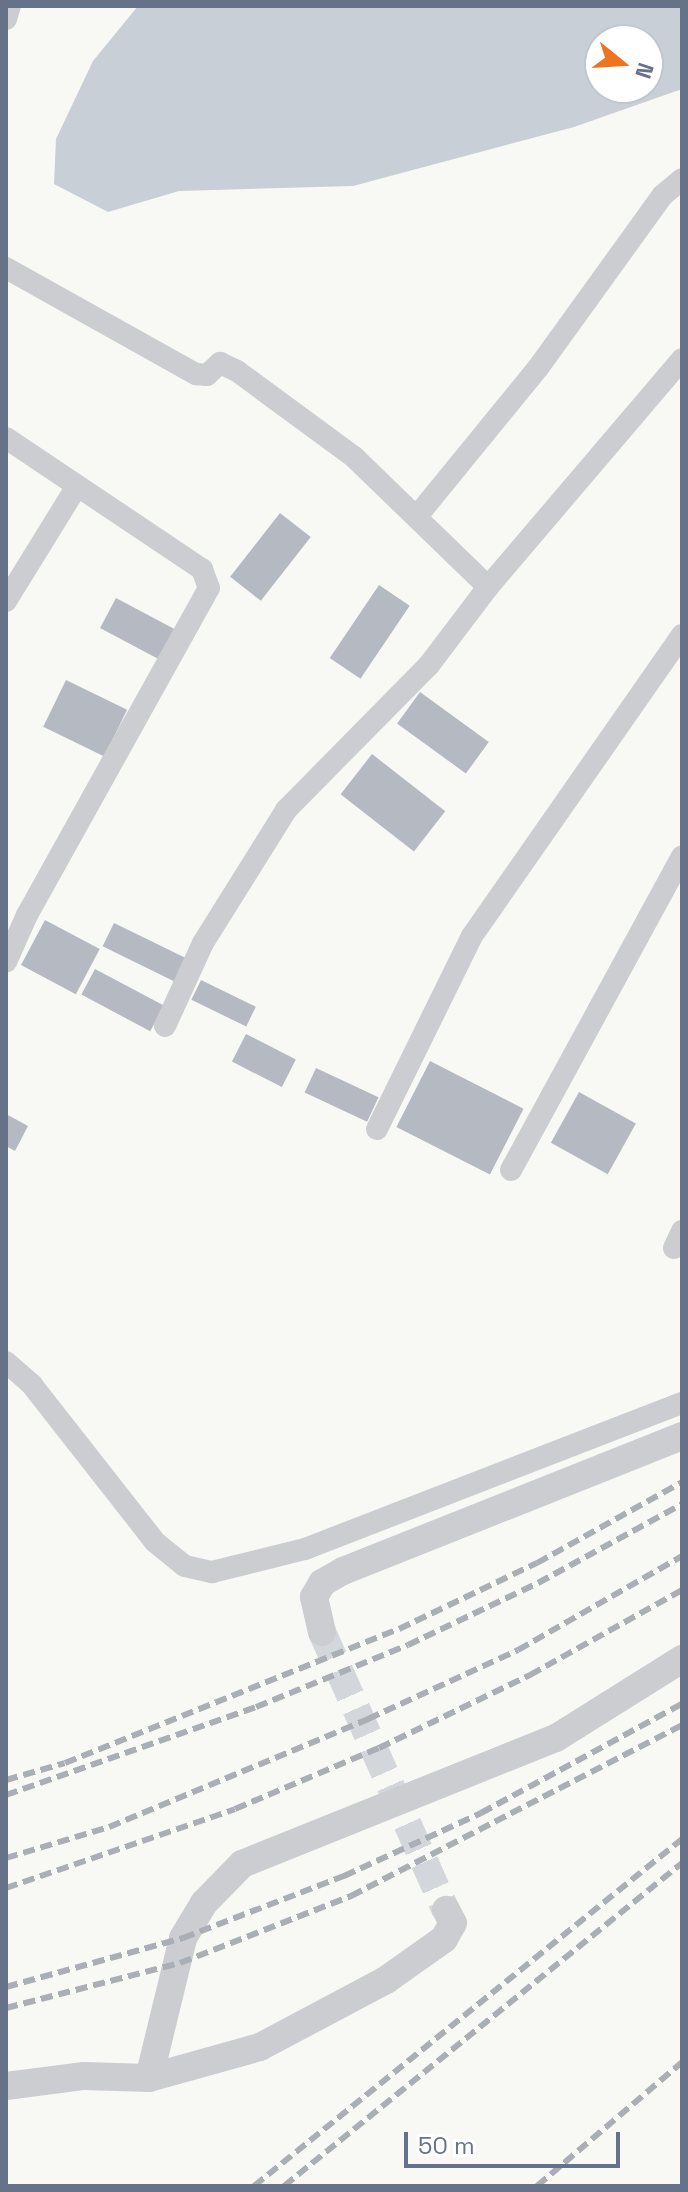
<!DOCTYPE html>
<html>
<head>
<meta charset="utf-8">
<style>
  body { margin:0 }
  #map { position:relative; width:688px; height:2192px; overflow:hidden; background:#f8f8f5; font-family:"Space Grotesk",sans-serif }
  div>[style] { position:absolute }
  .water>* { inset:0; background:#c8cfd6 }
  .building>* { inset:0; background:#b5bac2; transform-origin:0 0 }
  .tertiary-tunnel>* { height:28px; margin-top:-14px; transform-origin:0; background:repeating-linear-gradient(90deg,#d3d6da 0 28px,transparent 0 42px) }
  .minor>* { height:22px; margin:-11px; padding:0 11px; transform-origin:11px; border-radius:11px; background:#cbcdd1 }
  .tertiary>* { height:28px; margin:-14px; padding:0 14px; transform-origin:14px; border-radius:14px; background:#cbcdd1 }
  .rail>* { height:6px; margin-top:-3px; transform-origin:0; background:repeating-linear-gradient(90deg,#aaaeb5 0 12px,transparent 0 18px) }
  span { translate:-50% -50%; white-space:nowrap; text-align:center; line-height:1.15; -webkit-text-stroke:8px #fff; paint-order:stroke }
  .frame { position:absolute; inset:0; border:8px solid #657288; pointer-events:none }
  .north { position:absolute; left:584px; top:24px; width:80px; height:80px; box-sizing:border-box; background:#fff; border:2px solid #c1c7cf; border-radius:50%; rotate:108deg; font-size:22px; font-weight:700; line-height:32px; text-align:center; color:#657288 }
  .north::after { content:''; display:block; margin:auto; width:28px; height:36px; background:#ee7520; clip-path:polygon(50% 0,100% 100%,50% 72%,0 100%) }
  .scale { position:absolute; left:404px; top:2132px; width:216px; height:36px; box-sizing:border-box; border:4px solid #657288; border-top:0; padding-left:10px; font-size:24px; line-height:28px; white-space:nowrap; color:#657288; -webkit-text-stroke:6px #fff; paint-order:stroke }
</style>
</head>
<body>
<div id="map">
  <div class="water">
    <i style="clip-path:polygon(evenodd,138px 6px,682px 6px,682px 89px,574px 127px,353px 186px,179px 191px,108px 212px,54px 184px,56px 139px,93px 61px,138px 6px,600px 40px,648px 40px,648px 88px,600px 88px,600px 40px)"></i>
  </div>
  <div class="building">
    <i style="left:280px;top:513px;width:39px;height:81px;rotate:38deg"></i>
    <i style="left:379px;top:585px;width:37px;height:88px;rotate:34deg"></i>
    <i style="left:116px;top:598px;width:72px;height:34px;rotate:28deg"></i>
    <i style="left:66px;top:680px;width:68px;height:52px;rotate:26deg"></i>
    <i style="left:420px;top:692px;width:85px;height:39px;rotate:36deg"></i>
    <i style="left:372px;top:754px;width:93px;height:51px;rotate:38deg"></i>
    <i style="left:45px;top:920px;width:62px;height:51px;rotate:28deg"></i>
    <i style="left:114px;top:923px;width:81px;height:26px;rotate:26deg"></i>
    <i style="left:95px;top:969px;width:78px;height:29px;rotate:28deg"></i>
    <i style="left:201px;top:980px;width:61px;height:22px;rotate:26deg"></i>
    <i style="left:246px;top:1034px;width:56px;height:31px;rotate:27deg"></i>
    <i style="left:430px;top:1061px;width:105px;height:74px;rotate:27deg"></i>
    <i style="left:316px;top:1068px;width:69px;height:27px;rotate:25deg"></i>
    <i style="left:579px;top:1092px;width:65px;height:58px;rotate:29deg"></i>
    <i style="clip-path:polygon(6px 1114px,28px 1126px,15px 1151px,6px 1146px)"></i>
  </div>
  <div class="tertiary-tunnel">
    <i style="left:322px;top:1632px;width:304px;rotate:66deg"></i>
  </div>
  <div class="minor">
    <i style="left:6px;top:19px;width:14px;rotate:-73deg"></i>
    <i style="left:6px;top:268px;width:218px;rotate:29.2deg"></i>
    <i style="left:196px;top:374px;width:11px;rotate:5deg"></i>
    <i style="left:207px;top:375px;width:18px;rotate:-43deg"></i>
    <i style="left:220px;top:363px;width:19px;rotate:25deg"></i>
    <i style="left:237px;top:371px;width:145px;rotate:36.3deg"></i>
    <i style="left:354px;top:457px;width:187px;rotate:44.1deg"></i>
    <i style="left:6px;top:438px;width:236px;rotate:33.8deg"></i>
    <i style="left:202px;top:569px;width:20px;rotate:70deg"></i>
    <i style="left:209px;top:588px;width:374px;rotate:119.1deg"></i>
    <i style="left:27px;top:915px;width:51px;rotate:114.1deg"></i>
    <i style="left:418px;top:515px;width:190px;rotate:-50.8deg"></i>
    <i style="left:538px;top:368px;width:213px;rotate:-54.2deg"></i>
    <i style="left:663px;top:195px;width:25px;rotate:-40deg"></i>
    <i style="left:6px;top:601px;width:135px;rotate:-58.3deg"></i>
    <i style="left:165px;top:1026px;width:91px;rotate:-65.4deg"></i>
    <i style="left:203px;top:943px;width:157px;rotate:-58deg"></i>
    <i style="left:286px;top:810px;width:204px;rotate:-45.4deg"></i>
    <i style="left:429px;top:665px;width:98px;rotate:-52.9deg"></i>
    <i style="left:488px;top:587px;width:299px;rotate:-49.6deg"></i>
    <i style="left:377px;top:1129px;width:215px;rotate:-63.8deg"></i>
    <i style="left:472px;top:936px;width:367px;rotate:-55.1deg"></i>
    <i style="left:511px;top:1170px;width:357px;rotate:-61.4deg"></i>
    <i style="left:674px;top:1248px;width:19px;rotate:-65deg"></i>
    <i style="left:6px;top:1362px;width:35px;rotate:41deg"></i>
    <i style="left:32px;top:1385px;width:199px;rotate:51.9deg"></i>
    <i style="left:155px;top:1542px;width:38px;rotate:39deg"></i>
    <i style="left:185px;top:1566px;width:28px;rotate:13deg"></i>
    <i style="left:212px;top:1572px;width:96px;rotate:-13.9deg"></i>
    <i style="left:305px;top:1549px;width:404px;rotate:-21.2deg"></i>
  </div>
  <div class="tertiary">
    <i style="left:322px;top:1632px;width:36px;rotate:-103deg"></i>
    <i style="left:314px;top:1597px;width:16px;rotate:-60deg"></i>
    <i style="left:322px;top:1583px;width:24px;rotate:-30deg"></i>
    <i style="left:343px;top:1571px;width:365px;rotate:-21.7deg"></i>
    <i style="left:149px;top:2078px;width:144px;rotate:-76.3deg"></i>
    <i style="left:183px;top:1938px;width:41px;rotate:-59deg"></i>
    <i style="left:204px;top:1903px;width:54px;rotate:-45.7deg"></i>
    <i style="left:242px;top:1864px;width:338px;rotate:-21.9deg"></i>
    <i style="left:556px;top:1738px;width:149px;rotate:-32.1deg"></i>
    <i style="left:6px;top:2086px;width:79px;rotate:-7.3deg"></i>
    <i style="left:84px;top:2076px;width:65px;rotate:1.8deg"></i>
    <i style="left:149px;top:2078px;width:115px;rotate:-15.6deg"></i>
    <i style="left:260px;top:2047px;width:143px;rotate:-28deg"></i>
    <i style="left:386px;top:1980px;width:71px;rotate:-35.3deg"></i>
    <i style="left:444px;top:1939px;width:18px;rotate:-61deg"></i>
    <i style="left:453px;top:1923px;width:15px;rotate:-118deg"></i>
  </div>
  <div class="rail">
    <i style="left:6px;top:1780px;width:61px;rotate:-16.1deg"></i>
    <i style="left:65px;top:1763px;width:360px;rotate:-21.9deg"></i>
    <i style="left:399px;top:1629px;width:153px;rotate:-25.6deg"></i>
    <i style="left:537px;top:1563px;width:166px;rotate:-29.2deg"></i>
    <i style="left:6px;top:1795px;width:265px;rotate:-19.4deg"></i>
    <i style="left:256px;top:1707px;width:164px;rotate:-22.2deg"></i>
    <i style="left:408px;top:1645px;width:144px;rotate:-25.5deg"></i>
    <i style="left:538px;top:1583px;width:164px;rotate:-28.7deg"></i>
    <i style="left:6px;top:1858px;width:108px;rotate:-16.8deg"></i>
    <i style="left:109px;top:1827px;width:281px;rotate:-22.6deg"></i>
    <i style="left:368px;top:1719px;width:165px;rotate:-24.7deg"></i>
    <i style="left:518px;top:1650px;width:189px;rotate:-29.8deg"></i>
    <i style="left:6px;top:1888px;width:242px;rotate:-19deg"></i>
    <i style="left:235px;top:1809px;width:156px;rotate:-23deg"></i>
    <i style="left:379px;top:1748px;width:168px;rotate:-25.8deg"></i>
    <i style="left:530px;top:1675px;width:174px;rotate:-29.2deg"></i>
    <i style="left:6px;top:1987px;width:184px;rotate:-15.5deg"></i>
    <i style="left:183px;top:1938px;width:173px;rotate:-21.1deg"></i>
    <i style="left:344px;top:1876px;width:151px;rotate:-24.7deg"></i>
    <i style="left:481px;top:1813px;width:229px;rotate:-28.5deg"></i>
    <i style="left:6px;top:2008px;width:180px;rotate:-14.5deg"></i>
    <i style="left:180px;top:1963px;width:184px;rotate:-21.4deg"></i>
    <i style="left:351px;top:1896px;width:373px;rotate:-27.3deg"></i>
    <i style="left:254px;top:2186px;width:551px;rotate:-39.03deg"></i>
    <i style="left:284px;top:2186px;width:513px;rotate:-39.06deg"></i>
    <i style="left:537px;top:2186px;width:191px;rotate:-40.5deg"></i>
  </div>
  <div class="frame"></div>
  <div class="north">N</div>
  <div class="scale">50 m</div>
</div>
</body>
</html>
